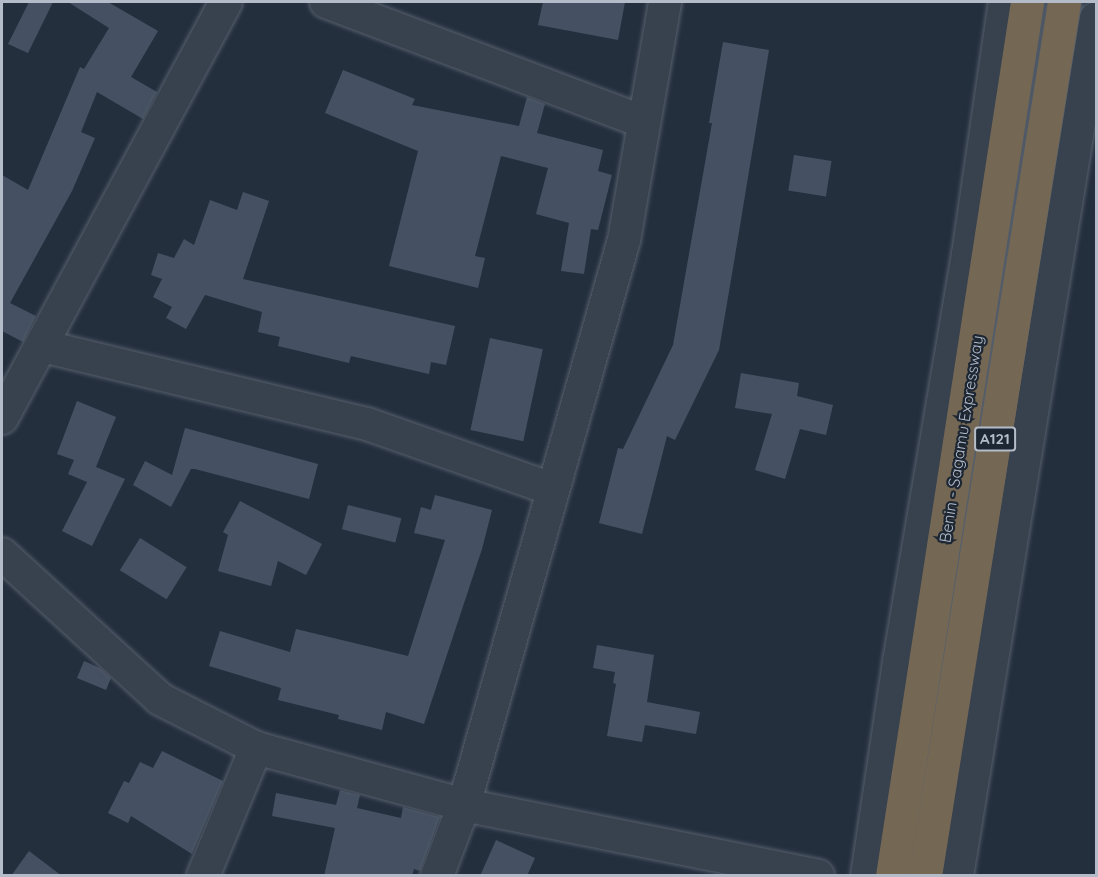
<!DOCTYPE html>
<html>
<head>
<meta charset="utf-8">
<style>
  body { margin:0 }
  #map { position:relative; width:1098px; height:877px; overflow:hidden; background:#242f3e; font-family:Quicksand,sans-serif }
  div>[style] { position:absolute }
  .building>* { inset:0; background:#455162; transform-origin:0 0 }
  .roads { filter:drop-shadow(0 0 2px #565f6c) drop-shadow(0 0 2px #565f6c) }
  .minor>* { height:32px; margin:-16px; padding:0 16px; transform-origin:16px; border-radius:16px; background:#38414e }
  .highway>* { height:33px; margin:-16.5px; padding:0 16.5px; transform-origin:16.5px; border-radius:16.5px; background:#746855 }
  span { translate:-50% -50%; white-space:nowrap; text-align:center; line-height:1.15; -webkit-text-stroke:4.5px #1d2633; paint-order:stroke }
  .shield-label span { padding:2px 4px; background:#1d2633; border:2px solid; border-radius:4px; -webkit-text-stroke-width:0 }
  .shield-label { font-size:15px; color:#b4bcc9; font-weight:700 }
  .street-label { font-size:16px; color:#b4bcc9 }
  .frame { position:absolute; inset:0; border:3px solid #b4bcc9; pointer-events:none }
</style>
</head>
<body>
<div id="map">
  <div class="building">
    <i style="clip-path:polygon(29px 2px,53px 2px,28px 53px,8px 44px)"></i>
    <i style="clip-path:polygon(68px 2px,108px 2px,158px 31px,131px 77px,157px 92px,143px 119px,97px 92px,81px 132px,95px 138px,72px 191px,10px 303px,36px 316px,23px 342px,2px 331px,2px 175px,28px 190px,80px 67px,84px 69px,109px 28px)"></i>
    <i style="clip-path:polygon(543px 2px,625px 2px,618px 40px,538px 25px)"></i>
    <i style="clip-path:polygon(723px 42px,769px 50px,734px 262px,719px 350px,675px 440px,667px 436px,642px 534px,599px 523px,618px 448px,623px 449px,673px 345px,712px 123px,709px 123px)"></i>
    <i style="clip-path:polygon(343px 70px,415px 99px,412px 105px,519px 126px,527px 97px,545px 104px,537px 133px,603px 150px,598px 171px,612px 175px,598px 230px,591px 229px,584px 274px,561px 271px,569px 223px,536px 214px,548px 168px,501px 156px,475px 256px,485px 258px,478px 288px,389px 266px,418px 151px,325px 113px)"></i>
    <i style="left:794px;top:155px;width:38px;height:36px;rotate:9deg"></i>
    <i style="clip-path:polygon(243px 192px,269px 201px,243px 279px,455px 326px,446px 365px,431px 362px,429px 374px,351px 356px,349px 363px,278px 346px,280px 337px,258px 332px,262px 312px,205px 295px,186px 329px,166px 318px,172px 307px,153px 297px,162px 279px,151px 275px,158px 253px,174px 258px,184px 239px,194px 245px,210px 200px,237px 210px)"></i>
    <i style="left:490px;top:338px;width:54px;height:94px;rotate:12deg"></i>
    <i style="clip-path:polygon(741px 373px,799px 383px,797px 396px,833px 405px,826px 435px,800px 429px,785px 479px,755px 470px,772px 414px,735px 408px)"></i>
    <i style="clip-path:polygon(77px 401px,116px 417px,96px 467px,125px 479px,92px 546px,62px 531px,87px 482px,68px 474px,74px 460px,57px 454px)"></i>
    <i style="clip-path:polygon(185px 428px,318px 464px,309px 499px,195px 469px,191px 469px,171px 507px,133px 485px,145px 461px,172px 475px)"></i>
    <i style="clip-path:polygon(435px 495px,492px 510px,482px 549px,424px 724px,386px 712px,382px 730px,338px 719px,339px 715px,278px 700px,281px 688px,209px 666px,220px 631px,290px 652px,296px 629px,408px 656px,445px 540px,414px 533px,421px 507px,431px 510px)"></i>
    <i style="clip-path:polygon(240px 501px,322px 544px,306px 575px,278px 561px,271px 586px,218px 571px,228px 535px,223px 532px)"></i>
    <i style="left:348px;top:505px;width:55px;height:25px;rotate:14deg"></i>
    <i style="left:140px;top:538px;width:55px;height:38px;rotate:32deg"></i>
    <i style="clip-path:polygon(597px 645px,654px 655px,647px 702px,700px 712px,696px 734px,645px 725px,642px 742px,607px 736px,616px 684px,613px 683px,615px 672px,593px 668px)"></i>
    <i style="clip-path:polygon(84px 661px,100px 668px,111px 678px,106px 690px,77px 678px)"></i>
    <i style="clip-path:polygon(162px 751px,223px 781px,192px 854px,131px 816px,128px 823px,108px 813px,124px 781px,129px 783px,140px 762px,153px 768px)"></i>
    <i style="clip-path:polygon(340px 790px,360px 795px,357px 808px,401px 818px,403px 807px,440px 817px,420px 871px,414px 869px,412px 876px,324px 876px,335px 828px,272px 816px,276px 793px,336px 805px)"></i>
    <i style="clip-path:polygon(496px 840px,535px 858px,527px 876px,480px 876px)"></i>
    <i style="clip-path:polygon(29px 851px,62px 876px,11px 876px)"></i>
  </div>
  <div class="roads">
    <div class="minor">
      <i style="left:326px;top:2px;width:340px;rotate:20.7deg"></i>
      <i style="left:42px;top:346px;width:334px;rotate:13.5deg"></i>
      <i style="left:367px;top:424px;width:196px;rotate:19.4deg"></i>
      <i style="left:2px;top:418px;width:472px;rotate:-61.7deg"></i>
      <i style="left:2px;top:554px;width:214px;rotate:42.5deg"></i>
      <i style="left:160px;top:699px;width:108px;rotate:27deg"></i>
      <i style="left:256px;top:748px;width:216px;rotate:15.3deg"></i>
      <i style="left:464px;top:805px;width:361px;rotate:11.3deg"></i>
      <i style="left:203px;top:876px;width:139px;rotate:-67.5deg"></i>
      <i style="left:437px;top:876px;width:76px;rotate:-69.2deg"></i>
      <i style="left:464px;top:805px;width:587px;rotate:-74.19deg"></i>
      <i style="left:624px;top:240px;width:242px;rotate:-80.2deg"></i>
      <i style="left:867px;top:876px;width:216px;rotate:-81.5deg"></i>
      <i style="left:899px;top:662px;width:413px;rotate:-80.4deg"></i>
      <i style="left:968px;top:255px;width:256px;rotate:-81.7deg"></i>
      <i style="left:957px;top:876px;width:869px;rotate:-80.8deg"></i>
    </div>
    <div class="highway">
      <i style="left:892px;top:876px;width:884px;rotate:-81.22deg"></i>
      <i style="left:925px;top:876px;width:885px;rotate:-80.96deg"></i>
    </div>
  </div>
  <div class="shield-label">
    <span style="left:995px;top:439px">A121</span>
  </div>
  <div class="street-label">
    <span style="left:961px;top:439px;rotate:-81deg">Benin - Sagamu Expressway</span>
  </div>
  <div class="frame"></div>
</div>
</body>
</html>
